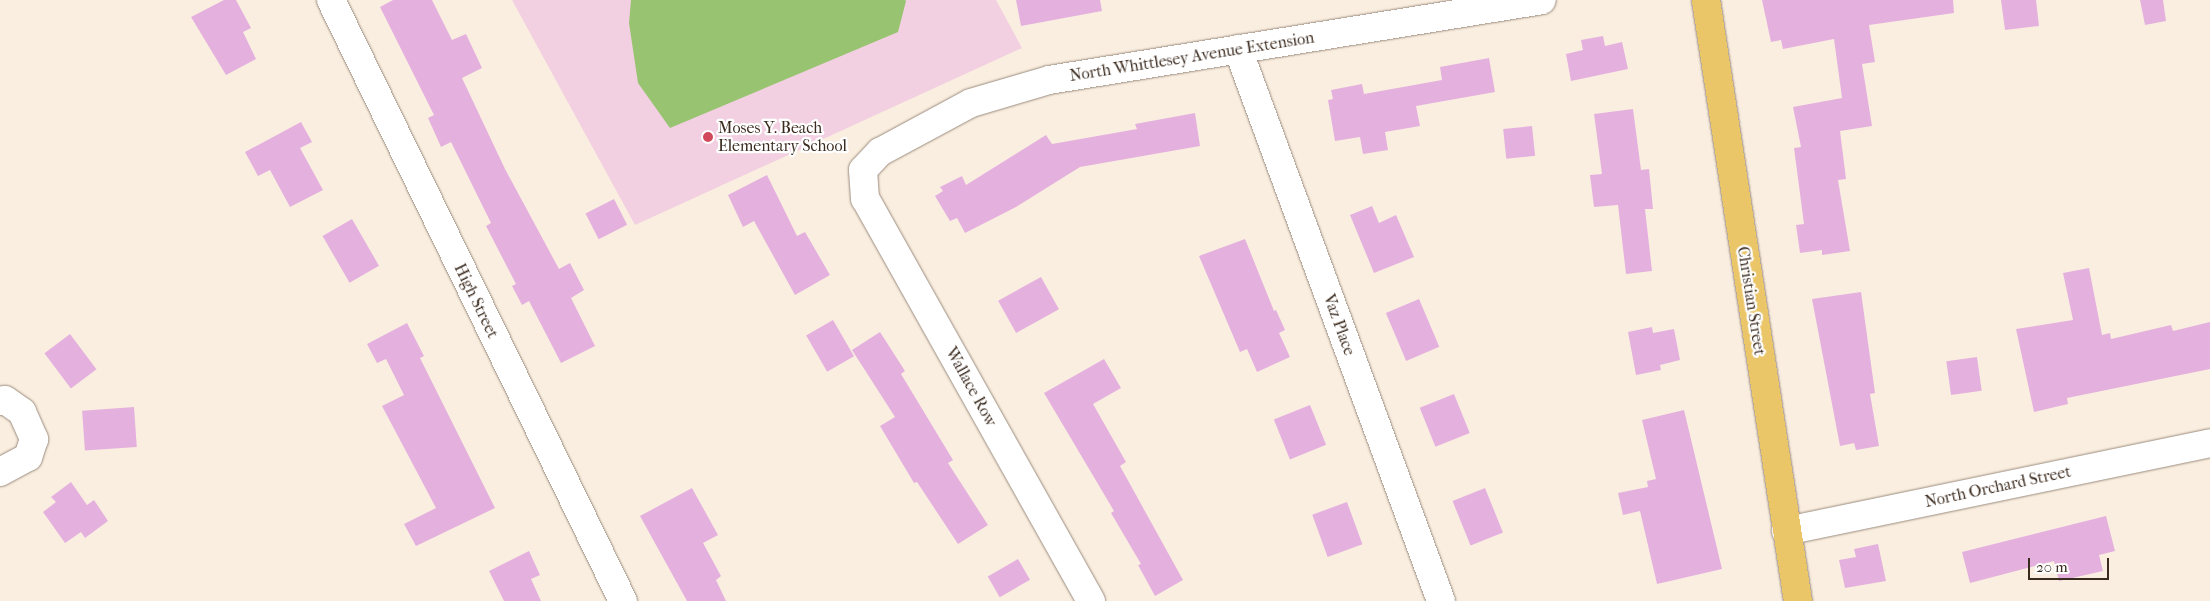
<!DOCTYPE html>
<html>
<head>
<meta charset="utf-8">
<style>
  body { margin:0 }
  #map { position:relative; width:2210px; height:601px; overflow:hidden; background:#faeee0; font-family:"IM FELL French Canon",serif }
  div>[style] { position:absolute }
  .built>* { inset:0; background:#f2cfe1 }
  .green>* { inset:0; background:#98c471 }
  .building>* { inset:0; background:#e4b1df; transform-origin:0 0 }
  .roads { filter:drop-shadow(0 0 1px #9a8c7f) drop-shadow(0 0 1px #9a8c7f) }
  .minor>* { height:28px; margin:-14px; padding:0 14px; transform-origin:14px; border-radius:14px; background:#fff }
  .major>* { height:28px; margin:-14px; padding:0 14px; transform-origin:14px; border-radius:14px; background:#ebc669 }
  .dots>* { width:14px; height:14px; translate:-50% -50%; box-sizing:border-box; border:2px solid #fff; border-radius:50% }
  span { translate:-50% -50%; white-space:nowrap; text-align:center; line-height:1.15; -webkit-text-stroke:4.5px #fff; paint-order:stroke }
  .street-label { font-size:16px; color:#3b2a1e }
  .poi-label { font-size:16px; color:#3b2a1e }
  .left { translate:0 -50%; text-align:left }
  .scale { position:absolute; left:2028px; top:558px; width:81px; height:22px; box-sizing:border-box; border:2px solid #3b2a1e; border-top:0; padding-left:6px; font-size:15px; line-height:18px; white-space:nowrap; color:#3b2a1e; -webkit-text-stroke:4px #fff; paint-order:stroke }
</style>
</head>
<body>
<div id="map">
  <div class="built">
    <i style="clip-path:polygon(512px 0,996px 0,1022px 48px,635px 225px)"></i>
  </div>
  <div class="green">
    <i style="clip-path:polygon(631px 0,905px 0,906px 1px,898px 32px,670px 128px,638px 83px,629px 23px)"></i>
  </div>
  <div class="building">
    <i style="clip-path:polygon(224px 0,236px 0,251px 28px,243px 32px,256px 59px,226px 75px,191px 17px)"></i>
    <i style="clip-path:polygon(393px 0,432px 0,452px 40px,466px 34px,482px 68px,462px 78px,505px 169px,559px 269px,570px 263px,584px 290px,571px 298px,595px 346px,561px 363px,529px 301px,522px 305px,512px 286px,516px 284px,486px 226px,491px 223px,451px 142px,441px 147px,428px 118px,434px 115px,380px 7px)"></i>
    <i style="clip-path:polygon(1016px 0,1100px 0,1102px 11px,1021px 26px)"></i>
    <i style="clip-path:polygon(1762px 0,1953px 0,1954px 13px,1869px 25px,1875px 62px,1862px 64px,1872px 126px,1840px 131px,1846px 179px,1838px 180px,1850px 251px,1822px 255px,1822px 250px,1800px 253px,1796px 225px,1804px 224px,1794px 148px,1801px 147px,1793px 107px,1842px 98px,1834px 39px,1783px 49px,1781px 40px,1771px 42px)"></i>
    <i style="clip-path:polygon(2001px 0,2036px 0,2039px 26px,2005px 30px)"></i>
    <i style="clip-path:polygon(2140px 0,2163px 0,2166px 21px,2145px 25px)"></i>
    <i style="clip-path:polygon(1603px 36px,1605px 46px,1622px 42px,1628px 69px,1571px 81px,1566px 54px,1583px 50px,1581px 40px)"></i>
    <i style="clip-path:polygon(1489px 58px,1495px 92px,1416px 106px,1420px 126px,1385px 132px,1388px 150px,1363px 154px,1360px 137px,1335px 141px,1328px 100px,1333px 99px,1331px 90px,1362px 84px,1364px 94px,1442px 80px,1440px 67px)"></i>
    <i style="clip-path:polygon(1633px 109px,1641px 170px,1649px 169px,1653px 209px,1645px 209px,1652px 271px,1626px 274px,1618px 205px,1594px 207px,1590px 175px,1602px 174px,1594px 114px)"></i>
    <i style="clip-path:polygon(1195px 113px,1200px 146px,1080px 167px,1016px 207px,965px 233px,957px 218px,950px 221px,935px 196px,943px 191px,940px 187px,962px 176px,966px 185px,1046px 135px,1052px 144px,1137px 129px,1135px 124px)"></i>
    <i style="clip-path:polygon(301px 122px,312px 142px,300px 148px,323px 190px,290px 207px,270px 170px,258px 176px,245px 152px)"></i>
    <i style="left:1532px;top:126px;width:30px;height:29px;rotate:84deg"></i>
    <i style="clip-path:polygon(767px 175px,797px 236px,805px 232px,830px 275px,795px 295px,754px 221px,743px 227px,728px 195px)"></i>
    <i style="left:614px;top:199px;width:29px;height:32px;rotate:63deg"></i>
    <i style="clip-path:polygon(1372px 206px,1379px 223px,1396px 215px,1414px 257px,1374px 273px,1350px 215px)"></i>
    <i style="left:352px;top:219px;width:54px;height:34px;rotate:60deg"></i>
    <i style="clip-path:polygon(1245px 239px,1274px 311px,1276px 310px,1285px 330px,1279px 333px,1290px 357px,1257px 372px,1247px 349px,1240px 352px,1199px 256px)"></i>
    <i style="clip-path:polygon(2089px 268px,2102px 335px,2110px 333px,2111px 339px,2171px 325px,2173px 331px,2210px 322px,2210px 369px,2067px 398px,2068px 404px,2034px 412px,2016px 329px,2073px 320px,2063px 273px)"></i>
    <i style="left:1041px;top:277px;width:37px;height:49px;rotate:61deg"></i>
    <i style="clip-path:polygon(1861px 292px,1875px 393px,1870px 394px,1879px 446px,1856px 450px,1854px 443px,1840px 446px,1812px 299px)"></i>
    <i style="left:1419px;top:299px;width:52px;height:36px;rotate:67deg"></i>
    <i style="left:833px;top:320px;width:42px;height:31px;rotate:60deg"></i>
    <i style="clip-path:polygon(407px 323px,424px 356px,420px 358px,495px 508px,416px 546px,404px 524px,436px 508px,382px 406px,404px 395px,386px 359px,377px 363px,367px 344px)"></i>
    <i style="clip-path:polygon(1652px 327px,1653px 333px,1674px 329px,1680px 360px,1660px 365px,1661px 370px,1636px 375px,1628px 332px)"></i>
    <i style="clip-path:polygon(880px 332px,905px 371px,901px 374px,953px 460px,948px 463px,988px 525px,958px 544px,917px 482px,914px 483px,880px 426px,895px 417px,852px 350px)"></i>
    <i style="left:70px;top:334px;width:44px;height:32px;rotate:53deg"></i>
    <i style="left:1977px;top:357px;width:34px;height:31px;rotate:82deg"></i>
    <i style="clip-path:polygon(1104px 359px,1121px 388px,1093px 404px,1126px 462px,1120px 466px,1183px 580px,1155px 596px,1138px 565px,1141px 564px,1111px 513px,1114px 511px,1044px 393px)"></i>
    <i style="left:1454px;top:394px;width:42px;height:37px;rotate:68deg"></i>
    <i style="left:1310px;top:405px;width:43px;height:39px;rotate:68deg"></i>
    <i style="left:134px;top:407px;width:40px;height:52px;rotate:86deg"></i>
    <i style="clip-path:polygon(1684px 410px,1722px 569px,1657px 584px,1640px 511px,1623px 515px,1618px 493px,1648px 487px,1647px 481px,1656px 479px,1642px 420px)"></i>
    <i style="clip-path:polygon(71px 482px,87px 505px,94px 500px,108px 521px,85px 538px,81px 532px,65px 543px,43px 512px,56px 502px,51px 497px)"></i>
    <i style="clip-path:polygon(692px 488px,718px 535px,703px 543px,721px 576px,716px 580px,726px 601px,687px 601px,640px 516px)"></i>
    <i style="left:1485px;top:488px;width:48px;height:35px;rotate:68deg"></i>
    <i style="left:1347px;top:502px;width:45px;height:37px;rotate:70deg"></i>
    <i style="clip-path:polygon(2106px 516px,2115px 551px,2099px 555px,2103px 571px,2059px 581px,2054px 561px,1970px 583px,1962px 552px)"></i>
    <i style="clip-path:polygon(1878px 544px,1886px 581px,1845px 588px,1839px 560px,1856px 557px,1854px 549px)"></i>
    <i style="clip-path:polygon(529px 551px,540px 575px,531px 579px,541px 601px,504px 601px,489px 571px)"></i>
    <i style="left:1018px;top:559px;width:24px;height:35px;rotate:60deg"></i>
  </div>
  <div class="roads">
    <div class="minor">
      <i style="left:331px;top:0;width:668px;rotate:64.09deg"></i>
      <i style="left:1238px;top:49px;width:588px;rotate:69.81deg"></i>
      <i style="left:0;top:401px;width:5px;rotate:-11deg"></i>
      <i style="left:5px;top:400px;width:21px;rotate:35deg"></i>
      <i style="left:22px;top:412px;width:30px;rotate:66deg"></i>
      <i style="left:34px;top:439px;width:19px;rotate:108deg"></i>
      <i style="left:28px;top:457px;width:32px;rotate:152deg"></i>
      <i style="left:1786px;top:531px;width:433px;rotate:-11.7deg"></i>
      <i style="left:1091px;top:601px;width:461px;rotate:-119.3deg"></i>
      <i style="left:865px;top:199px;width:29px;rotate:-94deg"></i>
      <i style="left:863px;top:170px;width:25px;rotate:-47deg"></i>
      <i style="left:880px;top:152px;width:103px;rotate:-28.3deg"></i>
      <i style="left:971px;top:103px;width:81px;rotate:-16.4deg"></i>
      <i style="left:1049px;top:80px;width:499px;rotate:-9.2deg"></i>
    </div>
    <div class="major">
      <i style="left:1706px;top:0;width:608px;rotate:81.3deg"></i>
    </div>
  </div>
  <div class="dots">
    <i style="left:708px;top:137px;background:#d1495b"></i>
  </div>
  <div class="street-label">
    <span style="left:1192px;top:57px;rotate:-9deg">North Whittlesey Avenue Extension</span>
    <span style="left:476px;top:301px;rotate:64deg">High Street</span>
    <span style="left:1751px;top:301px;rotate:81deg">Christian Street</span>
    <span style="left:1339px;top:325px;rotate:70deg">Vaz Place</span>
    <span style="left:971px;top:387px;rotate:61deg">Wallace Row</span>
    <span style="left:1998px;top:487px;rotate:-12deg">North Orchard Street</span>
  </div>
  <div class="poi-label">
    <span class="left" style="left:718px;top:137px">Moses Y. Beach<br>Elementary School</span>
  </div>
  <div class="scale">20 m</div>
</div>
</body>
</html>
